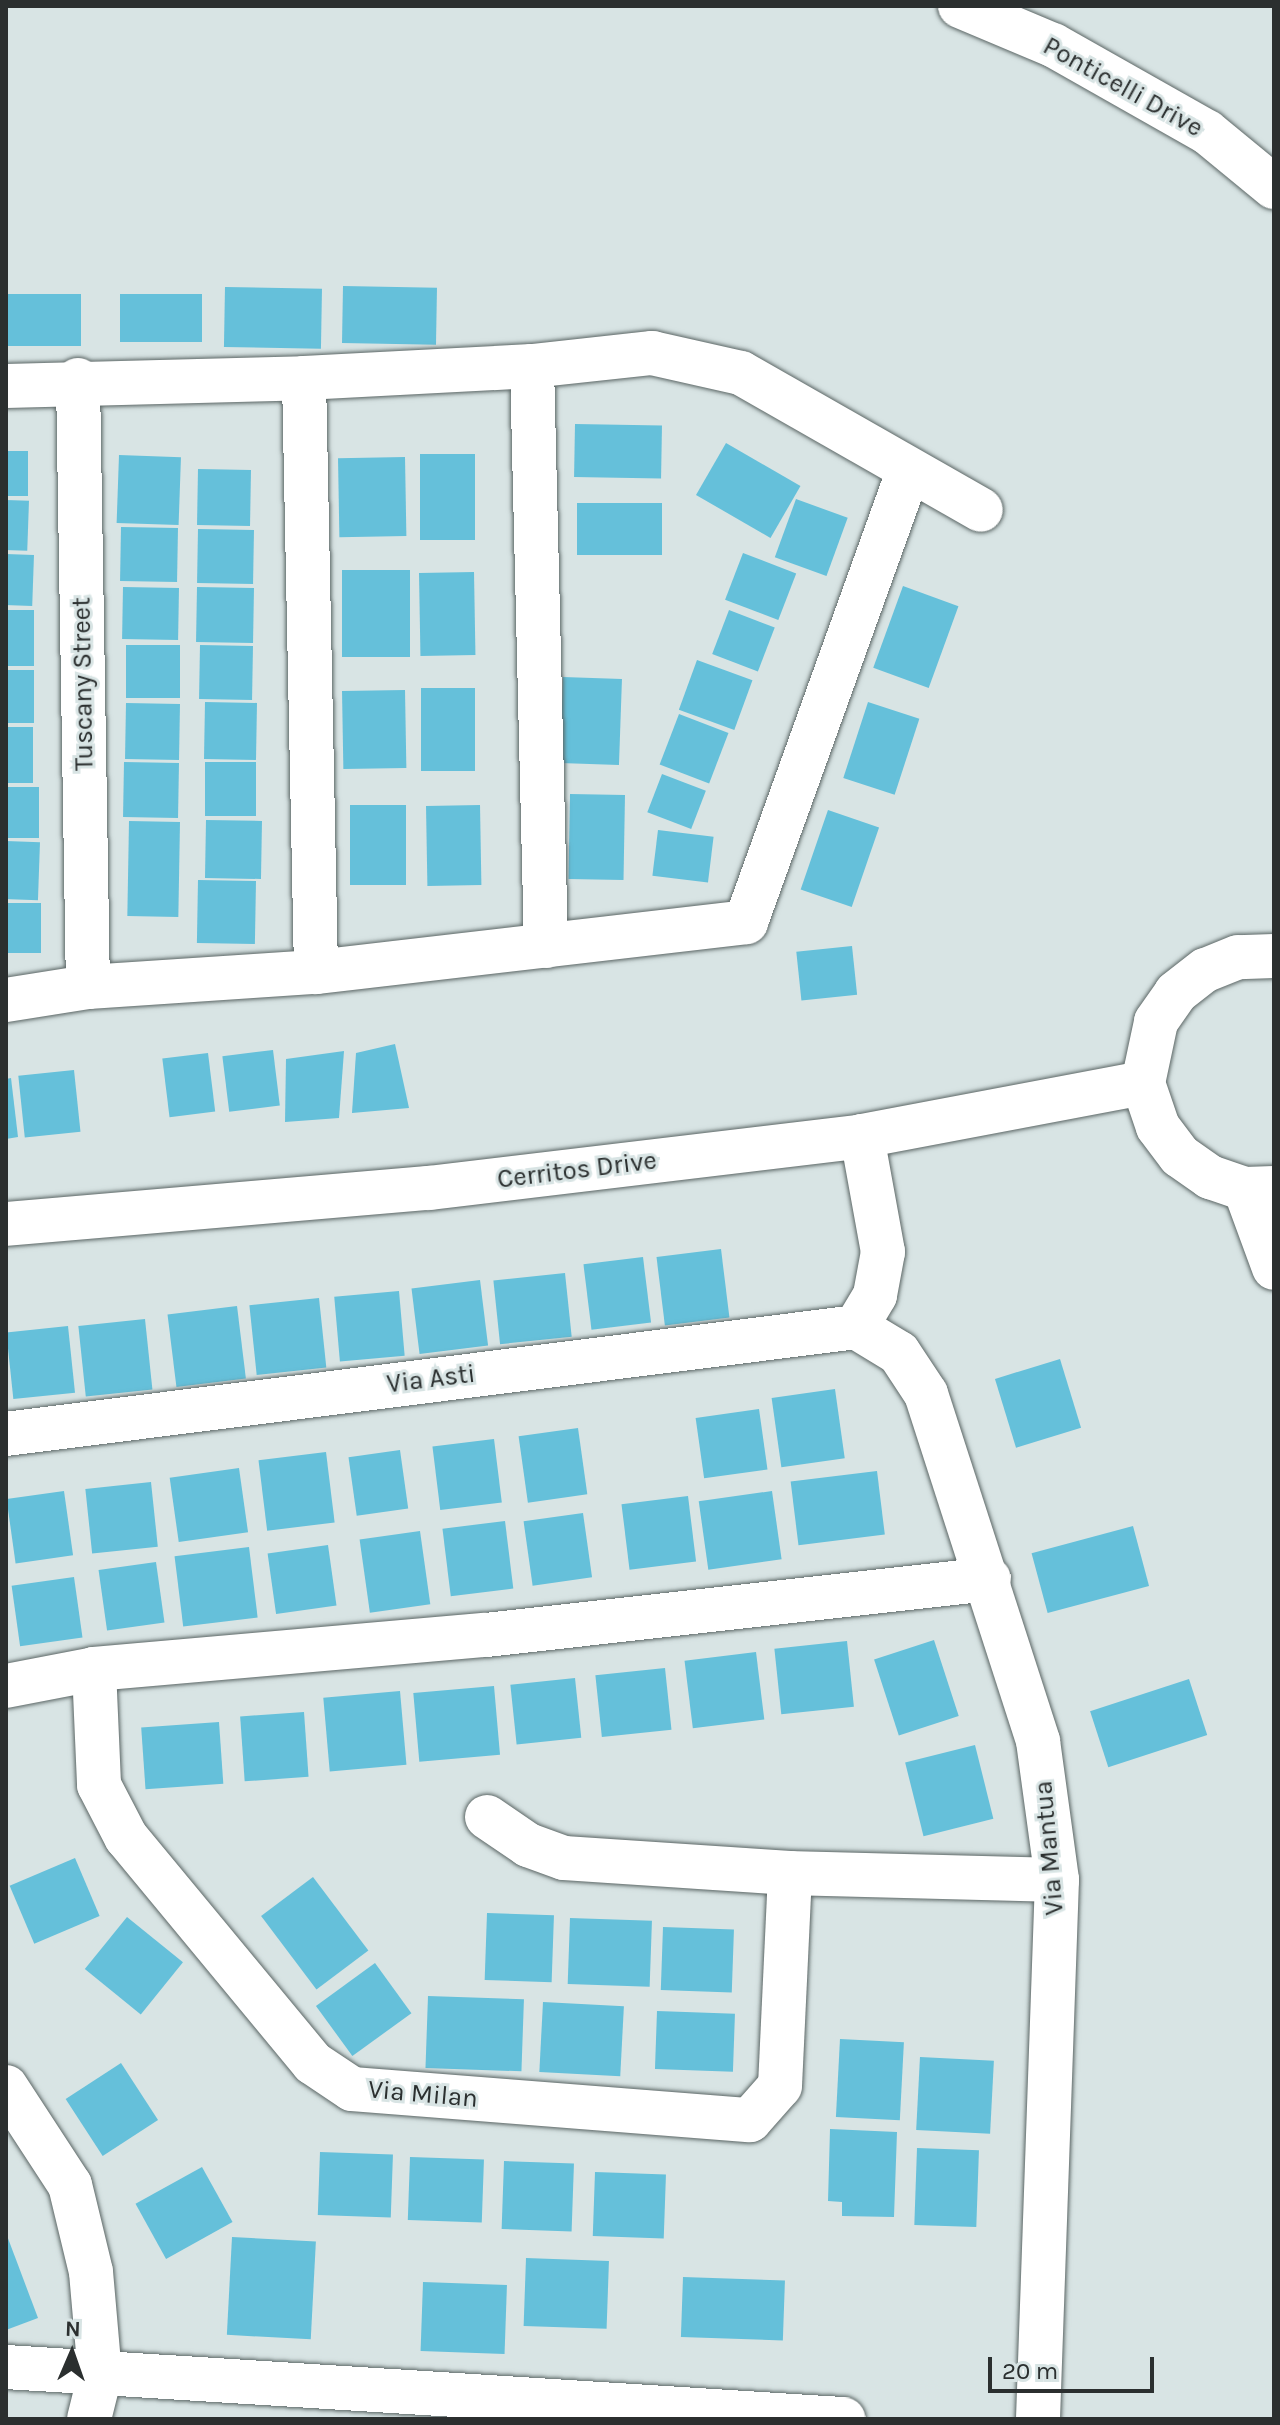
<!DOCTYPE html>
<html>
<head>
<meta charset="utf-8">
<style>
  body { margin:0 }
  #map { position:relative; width:1280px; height:2425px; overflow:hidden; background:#d8e4e4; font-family:Karla,sans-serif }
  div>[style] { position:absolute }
  .building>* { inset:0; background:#65c0da; transform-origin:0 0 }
  .roads { filter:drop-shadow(0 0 2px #5b6665) drop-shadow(0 0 2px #5b6665) }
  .street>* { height:44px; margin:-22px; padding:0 22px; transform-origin:22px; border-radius:22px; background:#fff }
  .secondary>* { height:44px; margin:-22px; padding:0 22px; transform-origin:22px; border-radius:22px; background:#fff }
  span { translate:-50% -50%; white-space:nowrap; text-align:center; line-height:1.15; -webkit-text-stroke:6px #d8e4e4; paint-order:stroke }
  .street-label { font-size:26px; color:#2b2f2f }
  .frame { position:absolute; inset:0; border:8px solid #2b2f2f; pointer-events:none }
  .north { position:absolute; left:32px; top:2313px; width:80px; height:80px; -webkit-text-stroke:6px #d8e4e4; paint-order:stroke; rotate:2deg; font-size:22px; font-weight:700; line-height:32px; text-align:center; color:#2b2f2f }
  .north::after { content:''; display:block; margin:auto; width:28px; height:36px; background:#2b2f2f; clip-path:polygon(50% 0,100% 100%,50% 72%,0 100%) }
  .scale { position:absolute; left:988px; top:2357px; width:166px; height:36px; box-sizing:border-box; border:4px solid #2b2f2f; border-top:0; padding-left:10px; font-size:24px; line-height:28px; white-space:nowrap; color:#2b2f2f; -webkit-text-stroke:6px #d8e4e4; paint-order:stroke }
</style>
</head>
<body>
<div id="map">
  <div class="building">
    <i style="left:343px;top:286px;width:94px;height:57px;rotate:1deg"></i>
    <i style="left:225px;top:287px;width:97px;height:60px;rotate:1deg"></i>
    <i style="left:6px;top:294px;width:75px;height:52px"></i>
    <i style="left:120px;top:294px;width:82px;height:48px"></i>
    <i style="left:575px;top:424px;width:87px;height:53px;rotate:1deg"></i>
    <i style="left:726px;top:443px;width:86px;height:60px;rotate:30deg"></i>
    <i style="left:6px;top:451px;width:22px;height:45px"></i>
    <i style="left:475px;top:454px;width:86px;height:55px;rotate:90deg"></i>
    <i style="left:119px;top:455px;width:62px;height:68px;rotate:2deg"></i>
    <i style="left:405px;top:457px;width:79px;height:67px;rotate:89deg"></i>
    <i style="left:198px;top:469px;width:53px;height:56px;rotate:1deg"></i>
    <i style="left:796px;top:499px;width:55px;height:62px;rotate:20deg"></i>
    <i style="left:6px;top:500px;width:23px;height:50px;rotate:2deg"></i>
    <i style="left:577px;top:503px;width:85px;height:52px"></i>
    <i style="left:121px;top:527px;width:57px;height:54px;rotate:1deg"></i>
    <i style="left:198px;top:529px;width:56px;height:54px;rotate:1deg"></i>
    <i style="left:743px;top:553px;width:57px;height:50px;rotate:21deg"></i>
    <i style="left:6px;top:554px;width:28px;height:51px;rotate:2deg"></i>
    <i style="left:342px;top:570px;width:68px;height:87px"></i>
    <i style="left:474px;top:572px;width:83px;height:55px;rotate:89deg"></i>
    <i style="left:903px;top:586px;width:59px;height:87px;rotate:20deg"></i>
    <i style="left:123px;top:587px;width:56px;height:52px;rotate:1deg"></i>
    <i style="left:197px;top:587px;width:57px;height:55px;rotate:1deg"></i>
    <i style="left:6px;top:610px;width:28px;height:56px"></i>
    <i style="left:729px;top:610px;width:49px;height:47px;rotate:21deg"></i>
    <i style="left:126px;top:645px;width:54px;height:53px"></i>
    <i style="left:200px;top:645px;width:53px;height:54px;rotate:1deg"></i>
    <i style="left:697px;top:660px;width:59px;height:53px;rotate:20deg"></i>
    <i style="left:6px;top:670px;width:28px;height:53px"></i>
    <i style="left:563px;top:677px;width:59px;height:86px;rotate:2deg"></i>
    <i style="left:421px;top:688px;width:54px;height:83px"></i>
    <i style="left:405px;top:690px;width:78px;height:63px;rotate:89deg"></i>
    <i style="left:205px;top:702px;width:52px;height:57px;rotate:1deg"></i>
    <i style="left:868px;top:702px;width:54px;height:80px;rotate:18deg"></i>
    <i style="left:126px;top:703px;width:54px;height:56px;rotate:1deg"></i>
    <i style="left:679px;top:714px;width:53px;height:54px;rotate:21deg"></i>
    <i style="left:6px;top:727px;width:27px;height:56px"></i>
    <i style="left:124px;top:762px;width:55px;height:55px;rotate:1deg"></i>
    <i style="left:205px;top:762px;width:51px;height:54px"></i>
    <i style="left:662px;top:774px;width:47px;height:41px;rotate:21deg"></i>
    <i style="left:6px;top:787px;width:33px;height:51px"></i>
    <i style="left:570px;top:794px;width:55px;height:85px;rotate:1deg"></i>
    <i style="left:406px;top:805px;width:80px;height:56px;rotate:90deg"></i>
    <i style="left:480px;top:805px;width:80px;height:54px;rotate:89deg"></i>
    <i style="left:828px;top:810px;width:54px;height:84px;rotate:19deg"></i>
    <i style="left:206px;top:820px;width:56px;height:58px;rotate:1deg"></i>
    <i style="left:129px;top:821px;width:51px;height:95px;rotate:1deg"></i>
    <i style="left:658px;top:830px;width:56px;height:46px;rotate:7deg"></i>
    <i style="left:6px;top:841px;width:34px;height:58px;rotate:2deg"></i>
    <i style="left:198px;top:880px;width:58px;height:63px;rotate:1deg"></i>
    <i style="left:6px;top:903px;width:35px;height:50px"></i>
    <i style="left:852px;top:946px;width:49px;height:56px;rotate:84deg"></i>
    <i style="clip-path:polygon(395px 1044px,409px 1108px,352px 1113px,356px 1053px)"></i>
    <i style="left:273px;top:1050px;width:56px;height:51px;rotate:83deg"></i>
    <i style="clip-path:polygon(344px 1051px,339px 1118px,285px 1122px,286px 1059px)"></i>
    <i style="left:208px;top:1053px;width:59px;height:46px;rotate:83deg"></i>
    <i style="left:74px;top:1070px;width:62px;height:56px;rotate:84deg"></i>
    <i style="clip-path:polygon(11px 1078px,18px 1137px,6px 1139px,6px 1079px)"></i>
    <i style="left:721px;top:1249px;width:69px;height:65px;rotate:83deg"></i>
    <i style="left:643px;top:1257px;width:66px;height:60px;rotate:83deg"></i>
    <i style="left:565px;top:1273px;width:64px;height:72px;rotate:84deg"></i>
    <i style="left:480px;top:1280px;width:66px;height:69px;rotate:83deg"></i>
    <i style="left:399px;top:1291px;width:65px;height:65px;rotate:85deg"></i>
    <i style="left:319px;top:1298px;width:70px;height:70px;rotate:84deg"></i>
    <i style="left:237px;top:1306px;width:73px;height:70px;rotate:83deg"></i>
    <i style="left:145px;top:1319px;width:71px;height:67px;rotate:84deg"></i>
    <i style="left:68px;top:1326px;width:67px;height:62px;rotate:84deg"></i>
    <i style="left:1060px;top:1359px;width:72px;height:68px;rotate:73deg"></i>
    <i style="left:835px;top:1389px;width:70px;height:64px;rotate:82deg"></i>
    <i style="left:759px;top:1409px;width:61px;height:64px;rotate:82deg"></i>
    <i style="left:578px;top:1428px;width:67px;height:60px;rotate:82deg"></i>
    <i style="left:494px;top:1439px;width:64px;height:62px;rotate:83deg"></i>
    <i style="left:400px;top:1450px;width:59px;height:52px;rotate:82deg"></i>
    <i style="left:326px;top:1452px;width:71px;height:68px;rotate:83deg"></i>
    <i style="left:239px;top:1468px;width:65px;height:70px;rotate:82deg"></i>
    <i style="left:877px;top:1471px;width:64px;height:87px;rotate:83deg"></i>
    <i style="left:151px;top:1482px;width:65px;height:66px;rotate:84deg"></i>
    <i style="left:64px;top:1491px;width:65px;height:58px;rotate:82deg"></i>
    <i style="left:772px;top:1491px;width:69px;height:74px;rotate:82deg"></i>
    <i style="left:688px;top:1496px;width:66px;height:67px;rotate:83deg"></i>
    <i style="left:583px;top:1513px;width:65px;height:60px;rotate:82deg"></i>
    <i style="left:505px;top:1521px;width:68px;height:63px;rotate:83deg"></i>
    <i style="left:1133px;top:1526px;width:62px;height:105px;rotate:75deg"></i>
    <i style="left:420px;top:1531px;width:74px;height:61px;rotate:82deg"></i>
    <i style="left:328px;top:1545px;width:61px;height:61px;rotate:82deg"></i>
    <i style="left:249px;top:1547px;width:71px;height:75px;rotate:83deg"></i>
    <i style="left:156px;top:1562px;width:61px;height:58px;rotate:82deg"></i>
    <i style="left:74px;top:1577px;width:61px;height:63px;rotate:82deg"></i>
    <i style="left:934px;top:1640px;width:80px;height:63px;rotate:72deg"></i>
    <i style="left:847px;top:1641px;width:66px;height:73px;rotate:84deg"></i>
    <i style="left:756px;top:1652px;width:68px;height:72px;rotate:83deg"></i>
    <i style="left:665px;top:1668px;width:62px;height:70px;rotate:84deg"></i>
    <i style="left:575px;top:1678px;width:60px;height:65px;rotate:84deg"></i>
    <i style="left:1189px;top:1679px;width:59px;height:104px;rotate:72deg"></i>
    <i style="left:494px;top:1686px;width:69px;height:81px;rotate:85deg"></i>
    <i style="left:400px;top:1691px;width:74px;height:77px;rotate:85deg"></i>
    <i style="left:304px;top:1712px;width:65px;height:64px;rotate:86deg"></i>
    <i style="left:219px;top:1722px;width:62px;height:78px;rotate:86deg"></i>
    <i style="left:975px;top:1745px;width:76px;height:72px;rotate:76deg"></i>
    <i style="left:75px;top:1858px;width:63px;height:71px;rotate:67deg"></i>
    <i style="left:313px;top:1877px;width:92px;height:65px;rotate:53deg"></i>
    <i style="left:487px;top:1913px;width:67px;height:67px;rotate:2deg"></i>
    <i style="left:127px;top:1917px;width:72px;height:67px;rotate:39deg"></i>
    <i style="left:570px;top:1918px;width:82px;height:66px;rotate:2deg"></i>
    <i style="left:663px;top:1927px;width:71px;height:63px;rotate:2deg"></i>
    <i style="left:375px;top:1963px;width:62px;height:73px;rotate:54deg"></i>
    <i style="left:428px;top:1996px;width:96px;height:72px;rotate:2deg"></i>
    <i style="left:543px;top:2002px;width:81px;height:70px;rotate:3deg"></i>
    <i style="left:657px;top:2011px;width:78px;height:58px;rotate:2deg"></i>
    <i style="left:840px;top:2039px;width:64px;height:78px;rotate:3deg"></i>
    <i style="left:920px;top:2057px;width:74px;height:73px;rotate:3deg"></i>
    <i style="left:121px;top:2063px;width:68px;height:66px;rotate:57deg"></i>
    <i style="clip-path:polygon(830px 2129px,897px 2132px,894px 2217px,842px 2216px,842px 2202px,828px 2201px)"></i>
    <i style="left:917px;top:2148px;width:62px;height:77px;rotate:2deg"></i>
    <i style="left:320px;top:2152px;width:73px;height:63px;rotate:2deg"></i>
    <i style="left:410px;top:2157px;width:74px;height:63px;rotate:2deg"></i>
    <i style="left:504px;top:2161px;width:70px;height:68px;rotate:2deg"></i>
    <i style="left:202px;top:2167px;width:63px;height:76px;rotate:61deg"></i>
    <i style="left:595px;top:2172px;width:71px;height:64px;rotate:2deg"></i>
    <i style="clip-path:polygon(6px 2233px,38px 2318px,6px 2330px)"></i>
    <i style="left:232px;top:2237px;width:84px;height:98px;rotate:3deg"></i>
    <i style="left:526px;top:2258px;width:83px;height:68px;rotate:2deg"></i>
    <i style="left:683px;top:2277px;width:102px;height:60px;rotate:2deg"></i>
    <i style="left:423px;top:2282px;width:84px;height:69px;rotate:2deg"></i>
  </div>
  <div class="roads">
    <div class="street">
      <i style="left:532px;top:366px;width:580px;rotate:88.62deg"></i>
      <i style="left:304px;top:378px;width:594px;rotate:88.84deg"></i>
      <i style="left:78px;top:380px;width:607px;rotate:89.06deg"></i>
      <i style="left:6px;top:386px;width:298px;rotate:-1.5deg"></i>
      <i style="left:304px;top:378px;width:228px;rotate:-3deg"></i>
      <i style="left:532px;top:366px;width:121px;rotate:-6.2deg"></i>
      <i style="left:652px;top:353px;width:91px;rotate:12.7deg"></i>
      <i style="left:741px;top:373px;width:276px;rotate:29.7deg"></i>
      <i style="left:6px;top:1000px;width:83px;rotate:-9deg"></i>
      <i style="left:88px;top:987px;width:228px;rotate:-3.8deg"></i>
      <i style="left:316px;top:972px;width:433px;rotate:-6.6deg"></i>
      <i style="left:746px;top:922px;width:480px;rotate:-70.2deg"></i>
      <i style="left:856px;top:1327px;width:50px;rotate:31.2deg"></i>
      <i style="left:899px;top:1353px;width:49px;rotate:56.6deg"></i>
      <i style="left:926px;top:1394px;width:365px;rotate:72.1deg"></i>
      <i style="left:1038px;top:1741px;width:140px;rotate:82.2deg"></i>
      <i style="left:1057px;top:1880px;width:539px;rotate:92.02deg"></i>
      <i style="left:856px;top:1327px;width:37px;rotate:-59deg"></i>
      <i style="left:875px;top:1295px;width:44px;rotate:-79.5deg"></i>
      <i style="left:883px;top:1252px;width:118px;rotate:-100.3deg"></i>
      <i style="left:6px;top:1434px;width:857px;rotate:-7.17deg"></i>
      <i style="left:94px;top:1669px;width:116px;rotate:87.5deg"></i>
      <i style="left:99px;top:1785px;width:59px;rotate:62.6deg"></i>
      <i style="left:126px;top:1837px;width:293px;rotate:50.4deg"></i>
      <i style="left:313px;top:2063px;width:47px;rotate:33.7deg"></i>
      <i style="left:352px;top:2089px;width:399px;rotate:4.5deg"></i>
      <i style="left:750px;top:2120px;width:45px;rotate:-48.6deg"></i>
      <i style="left:780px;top:2086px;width:213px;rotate:-87.3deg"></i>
      <i style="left:6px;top:1686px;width:90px;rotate:-10.9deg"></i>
      <i style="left:94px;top:1669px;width:393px;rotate:-5deg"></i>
      <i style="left:486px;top:1635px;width:506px;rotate:-6.35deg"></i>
      <i style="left:487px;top:1817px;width:50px;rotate:34.3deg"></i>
      <i style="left:528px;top:1845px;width:38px;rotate:20deg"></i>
      <i style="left:564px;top:1858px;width:226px;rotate:3.8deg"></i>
      <i style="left:790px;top:1873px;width:267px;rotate:1.5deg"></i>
      <i style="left:6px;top:2087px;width:117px;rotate:56.9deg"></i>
      <i style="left:70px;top:2185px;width:89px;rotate:76.4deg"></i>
      <i style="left:91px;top:2272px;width:103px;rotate:85deg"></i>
      <i style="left:100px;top:2375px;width:45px;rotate:104deg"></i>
      <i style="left:6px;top:2367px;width:839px;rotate:3.56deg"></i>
    </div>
    <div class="secondary">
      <i style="left:960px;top:6px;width:101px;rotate:22.8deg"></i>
      <i style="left:1053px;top:45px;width:177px;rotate:29.5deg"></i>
      <i style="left:1207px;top:132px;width:87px;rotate:39.4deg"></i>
      <i style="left:1274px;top:956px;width:36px;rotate:178deg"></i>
      <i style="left:1238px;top:957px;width:35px;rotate:158deg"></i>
      <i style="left:1205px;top:970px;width:37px;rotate:142deg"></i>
      <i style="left:1176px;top:993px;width:35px;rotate:125deg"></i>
      <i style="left:1156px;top:1022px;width:62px;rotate:102deg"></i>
      <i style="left:1143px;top:1083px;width:46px;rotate:71.2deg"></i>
      <i style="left:1158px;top:1127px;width:36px;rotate:53deg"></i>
      <i style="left:1180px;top:1156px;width:37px;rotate:35deg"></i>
      <i style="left:1210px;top:1177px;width:37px;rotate:19deg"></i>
      <i style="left:1245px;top:1189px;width:29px;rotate:-2deg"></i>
      <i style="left:1245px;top:1189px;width:84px;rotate:69.8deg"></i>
      <i style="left:6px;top:1224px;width:425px;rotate:-4.9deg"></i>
      <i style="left:429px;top:1188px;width:436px;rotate:-6.8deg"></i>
      <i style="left:862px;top:1136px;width:286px;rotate:-10.7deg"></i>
    </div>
  </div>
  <div class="street-label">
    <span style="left:1123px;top:87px;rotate:29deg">Ponticelli Drive</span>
    <span style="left:83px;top:684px;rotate:-91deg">Tuscany Street</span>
    <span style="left:577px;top:1170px;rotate:-7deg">Cerritos Drive</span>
    <span style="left:431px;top:1379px;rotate:-7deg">Via Asti</span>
    <span style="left:1049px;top:1848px;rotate:-95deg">Via Mantua</span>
    <span style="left:423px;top:2094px;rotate:5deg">Via Milan</span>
  </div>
  <div class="frame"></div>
  <div class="north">N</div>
  <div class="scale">20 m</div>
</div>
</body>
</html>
